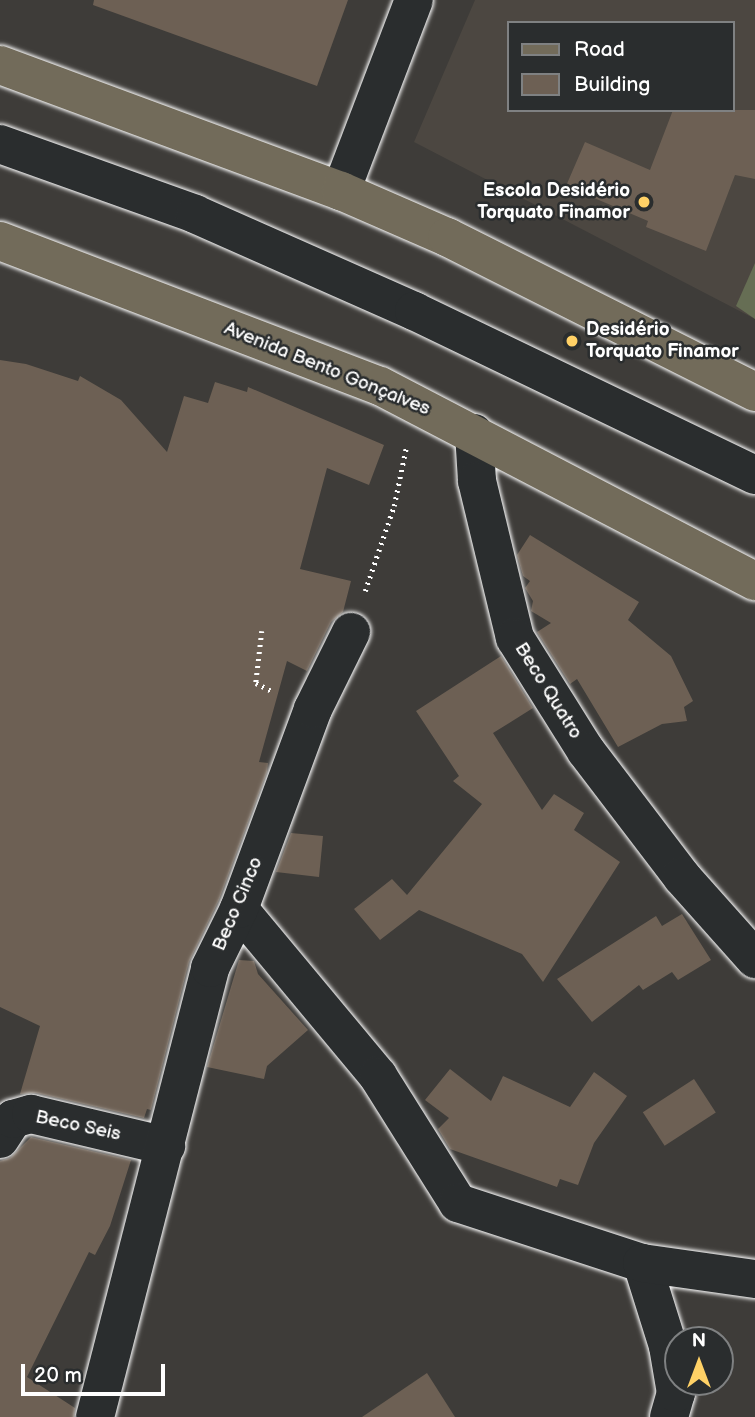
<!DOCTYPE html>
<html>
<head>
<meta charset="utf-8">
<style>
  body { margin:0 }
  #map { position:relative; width:755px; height:1417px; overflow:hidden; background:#3e3c39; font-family:"Balsamiq Sans",sans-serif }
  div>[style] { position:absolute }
  .built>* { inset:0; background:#4c4741 }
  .green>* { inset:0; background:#666e54 }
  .building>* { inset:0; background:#6d6054; transform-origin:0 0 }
  .path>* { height:4.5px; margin-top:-2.25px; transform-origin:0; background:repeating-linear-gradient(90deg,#fff 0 2px,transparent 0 7px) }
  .roads { filter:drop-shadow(0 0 2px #fff) drop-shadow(0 0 2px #fff) }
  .minor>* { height:38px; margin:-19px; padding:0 19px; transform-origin:19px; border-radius:19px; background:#2a2d2e }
  .major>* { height:38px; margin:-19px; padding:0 19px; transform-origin:19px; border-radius:19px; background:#726b5a }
  .dots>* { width:19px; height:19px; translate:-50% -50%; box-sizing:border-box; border:4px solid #2a2d2e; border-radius:50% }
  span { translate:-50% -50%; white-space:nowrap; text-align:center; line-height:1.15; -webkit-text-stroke:5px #2a2d2e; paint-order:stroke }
  .poi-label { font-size:19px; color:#fff; font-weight:700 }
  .right { translate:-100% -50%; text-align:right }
  .left { translate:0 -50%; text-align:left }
  .street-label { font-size:19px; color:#fff }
  .legend { position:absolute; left:507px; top:21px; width:228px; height:91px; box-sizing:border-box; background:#2a2d2e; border:2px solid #7f8182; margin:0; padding:9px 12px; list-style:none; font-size:21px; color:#fff }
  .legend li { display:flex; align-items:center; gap:14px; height:35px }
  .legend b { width:35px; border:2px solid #7f8182 }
  .north { position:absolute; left:664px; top:1326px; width:70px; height:70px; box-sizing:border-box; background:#2a2d2e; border:2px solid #7f8182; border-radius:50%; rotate:0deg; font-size:19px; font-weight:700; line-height:28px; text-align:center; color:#fff }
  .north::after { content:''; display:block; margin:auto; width:24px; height:32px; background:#ffd166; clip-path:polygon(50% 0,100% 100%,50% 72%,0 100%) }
  .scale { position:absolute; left:21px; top:1364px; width:144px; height:32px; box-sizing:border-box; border:4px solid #fff; border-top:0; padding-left:9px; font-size:21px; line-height:24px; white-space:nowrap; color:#fff; -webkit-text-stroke:5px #2a2d2e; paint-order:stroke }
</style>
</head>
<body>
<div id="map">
  <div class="built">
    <i style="clip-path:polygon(evenodd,475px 0,755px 0,755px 319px,414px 142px,475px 0,508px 23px,732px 23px,732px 110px,508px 110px,508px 23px)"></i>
  </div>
  <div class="green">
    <i style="clip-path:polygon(755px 263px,755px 319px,736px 306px)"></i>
  </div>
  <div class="building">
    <i style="clip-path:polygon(94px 0,348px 0,317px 86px,93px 5px)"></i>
    <i style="clip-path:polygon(673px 110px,755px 110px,755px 179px,735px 175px,706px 251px,646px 227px,648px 221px,566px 186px,585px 142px,650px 170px)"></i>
    <i style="clip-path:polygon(0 360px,26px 364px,78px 381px,80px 376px,121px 400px,167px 452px,184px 396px,208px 403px,215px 382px,247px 392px,248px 387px,384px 445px,369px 485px,327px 468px,300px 569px,351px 581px,343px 612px,331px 622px,307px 671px,287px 661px,259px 762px,268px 763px,267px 772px,219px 900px,189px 962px,151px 1110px,147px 1109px,144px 1118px,36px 1093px,20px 1094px,40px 1026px,0 1007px)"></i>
    <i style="clip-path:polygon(530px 535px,639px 602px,628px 620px,671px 656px,693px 701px,684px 707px,687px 721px,662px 724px,618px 747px,577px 679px,570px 684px,537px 632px,551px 623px,531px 611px,533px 601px,525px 588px,530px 581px,523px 576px,517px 555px)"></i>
    <i style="clip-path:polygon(501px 656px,533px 708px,493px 733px,542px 810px,554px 794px,584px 813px,574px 830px,620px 862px,543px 982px,522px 954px,419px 910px,380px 940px,354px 909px,392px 879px,407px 895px,482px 804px,453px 781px,459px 776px,416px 711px)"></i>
    <i style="clip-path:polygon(291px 833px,323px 836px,319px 877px,276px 872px)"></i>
    <i style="clip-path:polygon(682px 914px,711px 960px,678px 980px,672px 972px,643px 990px,639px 985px,592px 1022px,557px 979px,656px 916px,662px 926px)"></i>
    <i style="clip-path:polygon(239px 960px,254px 961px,258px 974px,308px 1030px,267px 1066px,264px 1079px,207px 1067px)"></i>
    <i style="clip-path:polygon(450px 1069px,491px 1101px,503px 1076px,570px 1107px,594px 1072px,627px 1096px,594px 1143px,578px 1185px,560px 1179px,557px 1187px,450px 1149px,438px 1129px,449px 1118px,425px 1100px)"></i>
    <i style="left:694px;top:1079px;width:40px;height:61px;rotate:57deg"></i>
    <i style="clip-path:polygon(31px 1137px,131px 1160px,110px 1226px,95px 1255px,89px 1252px,27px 1377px,75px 1408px,74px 1417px,0 1417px,0 1161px,10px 1158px)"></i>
    <i style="clip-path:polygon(427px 1373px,455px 1417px,362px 1417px)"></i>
  </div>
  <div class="path">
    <i style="left:365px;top:591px;width:90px;rotate:-71.2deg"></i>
    <i style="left:394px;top:506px;width:59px;rotate:-78.3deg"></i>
    <i style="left:262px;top:631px;width:52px;rotate:96.6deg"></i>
    <i style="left:256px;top:683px;width:20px;rotate:27deg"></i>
  </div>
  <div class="roads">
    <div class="minor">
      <i style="left:0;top:144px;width:207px;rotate:19.7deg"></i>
      <i style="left:195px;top:214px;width:240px;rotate:23.9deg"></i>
      <i style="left:414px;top:311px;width:378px;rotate:25.7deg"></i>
      <i style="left:341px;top:191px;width:204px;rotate:-69.1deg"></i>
      <i style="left:474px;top:433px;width:48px;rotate:86.4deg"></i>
      <i style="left:477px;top:481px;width:162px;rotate:76.4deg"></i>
      <i style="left:515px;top:638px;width:133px;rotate:57.9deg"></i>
      <i style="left:586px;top:751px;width:158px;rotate:52.7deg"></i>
      <i style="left:682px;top:877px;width:110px;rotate:48.3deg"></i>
      <i style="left:239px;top:909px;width:217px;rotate:50.2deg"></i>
      <i style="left:378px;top:1076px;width:150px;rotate:57.8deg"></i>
      <i style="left:458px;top:1203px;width:194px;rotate:18.1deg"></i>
      <i style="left:0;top:1139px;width:24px;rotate:-57deg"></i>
      <i style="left:13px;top:1119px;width:19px;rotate:-16deg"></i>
      <i style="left:31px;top:1114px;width:139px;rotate:13.3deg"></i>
      <i style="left:95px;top:1417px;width:463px;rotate:-75.6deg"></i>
      <i style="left:210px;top:968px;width:66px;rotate:-63.8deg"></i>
      <i style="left:239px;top:909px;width:213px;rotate:-69.7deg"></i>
      <i style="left:313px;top:709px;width:86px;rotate:-63.7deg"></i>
      <i style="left:669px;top:1417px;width:25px;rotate:-74deg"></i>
      <i style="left:676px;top:1393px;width:48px;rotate:-99.7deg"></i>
      <i style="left:668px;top:1346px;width:87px;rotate:-107.4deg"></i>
      <i style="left:642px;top:1263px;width:114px;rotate:8.1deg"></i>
    </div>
    <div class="major">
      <i style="left:0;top:65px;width:364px;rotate:20.3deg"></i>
      <i style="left:341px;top:191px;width:116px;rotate:23.5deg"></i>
      <i style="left:447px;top:237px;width:345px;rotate:26.7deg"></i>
      <i style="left:0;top:241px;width:407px;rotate:20.9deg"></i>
      <i style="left:380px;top:386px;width:423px;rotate:27.5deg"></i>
    </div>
  </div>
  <div class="dots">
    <i style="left:644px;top:202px;background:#ffd166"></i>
    <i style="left:572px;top:341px;background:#ffd166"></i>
  </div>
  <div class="poi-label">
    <span class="right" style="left:630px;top:202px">Escola Desidério<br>Torquato Finamor</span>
    <span class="left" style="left:586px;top:341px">Desidério<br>Torquato Finamor</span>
  </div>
  <div class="street-label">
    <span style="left:327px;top:369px;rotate:22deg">Avenida Bento Gonçalves</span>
    <span style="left:548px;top:691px;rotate:58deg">Beco Quatro</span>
    <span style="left:238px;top:904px;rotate:-67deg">Beco Cinco</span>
    <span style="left:78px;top:1126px;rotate:12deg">Beco Seis</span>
  </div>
  <ul class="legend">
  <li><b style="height:9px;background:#726b5a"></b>Road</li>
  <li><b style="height:19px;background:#6d6054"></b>Building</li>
  </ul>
  <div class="north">N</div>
  <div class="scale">20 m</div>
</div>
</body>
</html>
